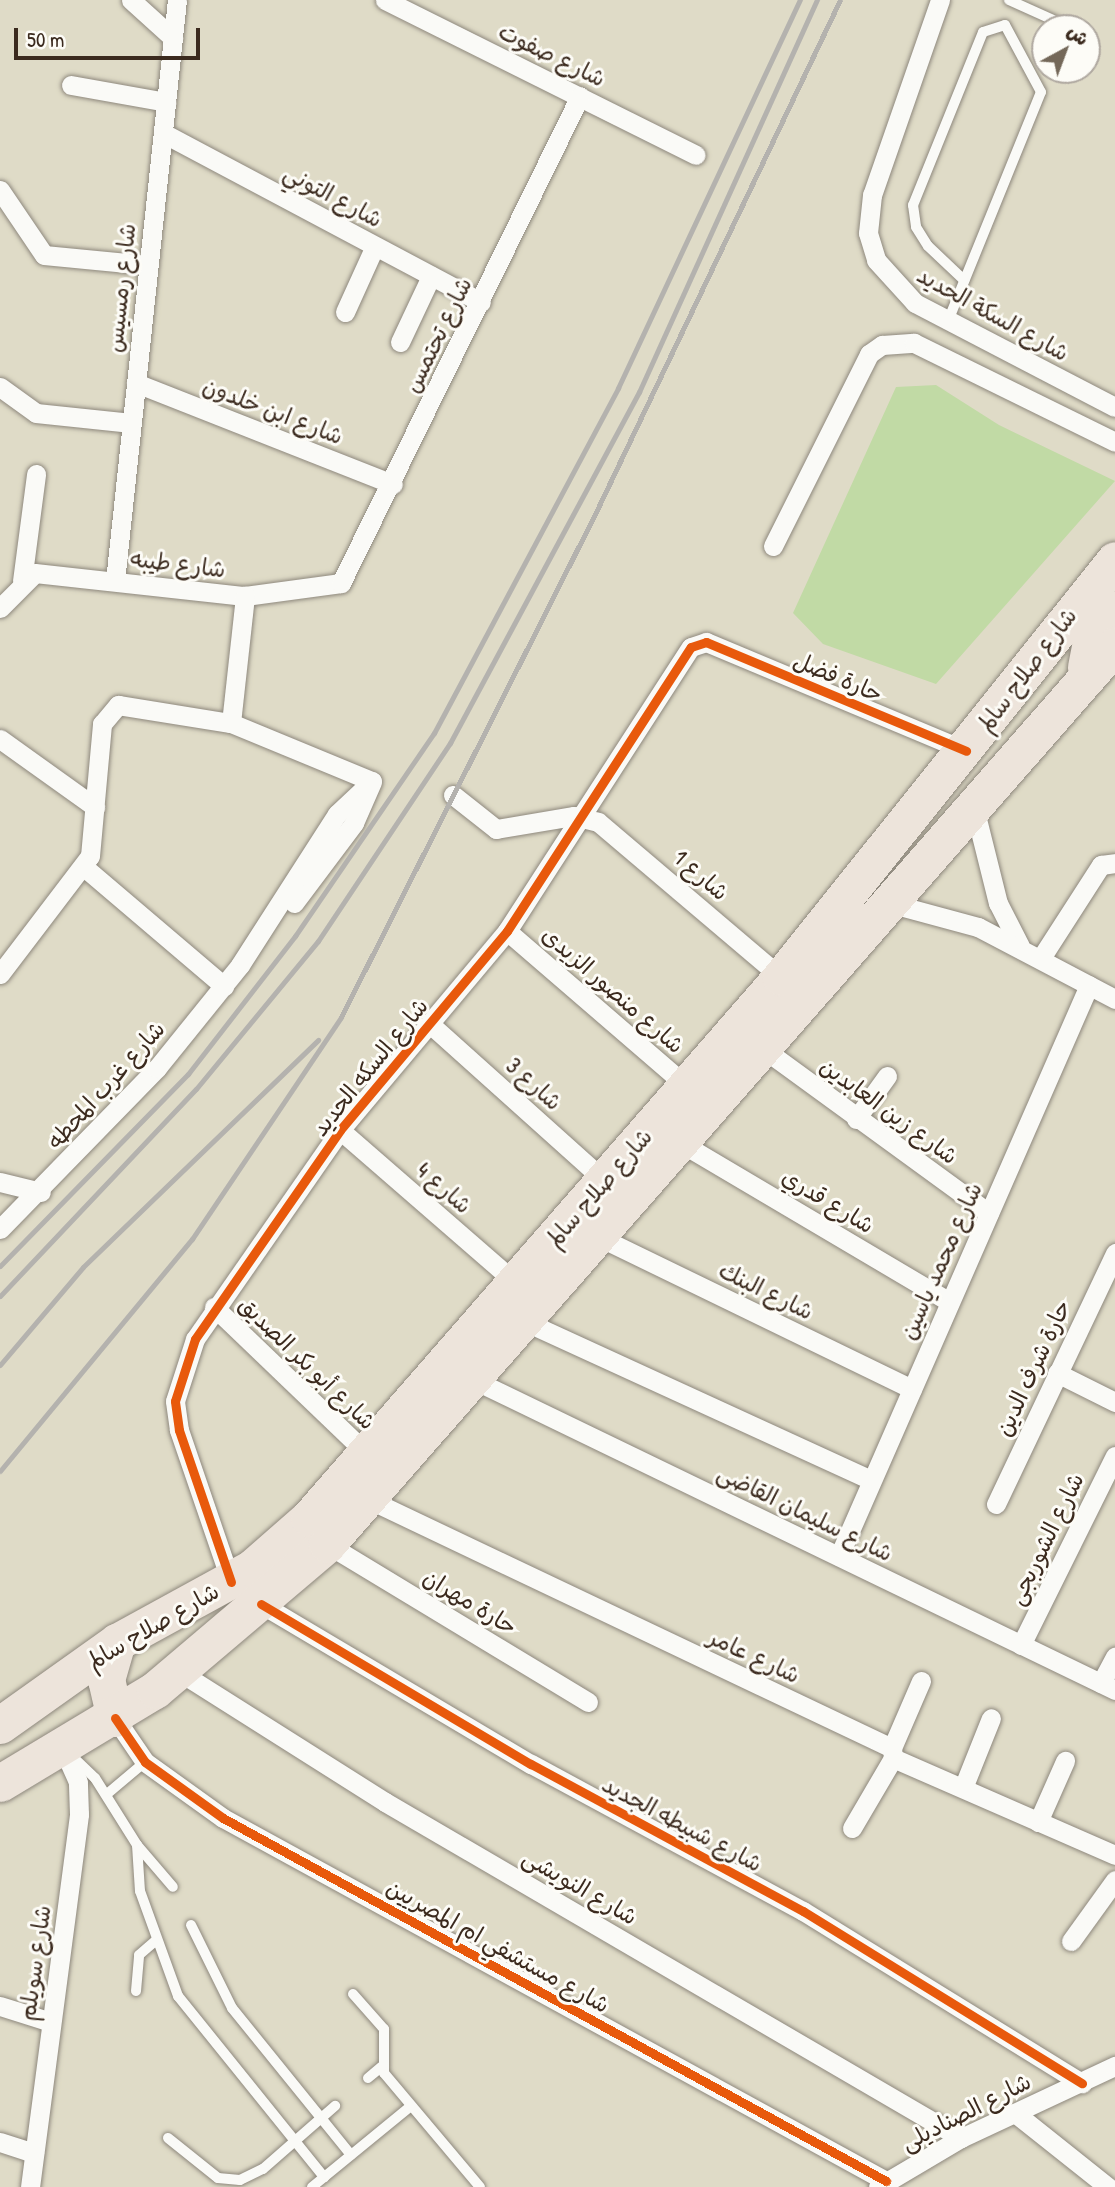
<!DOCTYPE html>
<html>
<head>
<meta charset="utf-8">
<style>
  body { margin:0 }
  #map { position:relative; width:1115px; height:2187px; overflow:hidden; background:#dfdbc7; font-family:"Patrick Hand","Playpen Sans Arabic",sans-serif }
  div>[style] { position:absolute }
  .green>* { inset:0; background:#c1daa5 }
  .roads { filter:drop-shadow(0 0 2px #8e887d) drop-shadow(0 0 2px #8e887d) }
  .lane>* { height:10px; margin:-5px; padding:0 5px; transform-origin:5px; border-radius:5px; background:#fafaf7 }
  .street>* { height:19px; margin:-9.5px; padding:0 9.5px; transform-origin:9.5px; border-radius:9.5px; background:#fafaf7 }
  .highway>* { height:37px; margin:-18.5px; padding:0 18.5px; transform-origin:18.5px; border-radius:18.5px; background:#ede4db }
  .rail>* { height:5px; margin:-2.5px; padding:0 2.5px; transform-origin:2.5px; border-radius:2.5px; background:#b4b2ae }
  .cycleway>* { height:9px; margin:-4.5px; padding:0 4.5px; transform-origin:4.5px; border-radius:4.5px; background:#e8590c }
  span { translate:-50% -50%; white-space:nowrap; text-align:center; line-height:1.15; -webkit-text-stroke:6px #fdfcf7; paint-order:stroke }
  .street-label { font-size:23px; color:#3b2a1e }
  .north { position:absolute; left:1031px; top:14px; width:70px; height:70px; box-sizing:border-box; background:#fdfcf7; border:2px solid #afa8a0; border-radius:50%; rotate:41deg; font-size:19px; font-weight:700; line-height:28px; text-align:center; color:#3b2a1e }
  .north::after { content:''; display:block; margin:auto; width:24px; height:32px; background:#746859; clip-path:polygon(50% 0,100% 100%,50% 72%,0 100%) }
  .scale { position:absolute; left:14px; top:28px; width:186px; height:32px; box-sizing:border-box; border:4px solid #3b2a1e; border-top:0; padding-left:9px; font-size:21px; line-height:24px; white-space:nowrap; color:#3b2a1e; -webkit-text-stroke:5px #fdfcf7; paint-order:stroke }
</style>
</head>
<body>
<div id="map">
  <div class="green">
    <i style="clip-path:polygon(936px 385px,999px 425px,1115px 481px,936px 684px,823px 644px,793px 613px,896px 387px)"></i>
  </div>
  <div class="roads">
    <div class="lane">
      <i style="left:1009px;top:0;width:68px;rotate:24.3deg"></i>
      <i style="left:948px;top:321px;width:247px;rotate:-67.9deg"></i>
      <i style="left:1041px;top:92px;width:76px;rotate:-118.2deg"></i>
      <i style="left:1005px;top:25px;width:23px;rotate:162deg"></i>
      <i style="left:983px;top:32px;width:187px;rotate:112deg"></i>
      <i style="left:913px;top:205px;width:22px;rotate:82deg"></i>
      <i style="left:916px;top:227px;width:22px;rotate:58deg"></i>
      <i style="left:928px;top:246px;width:50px;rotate:43.4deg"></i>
      <i style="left:71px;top:1755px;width:33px;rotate:44deg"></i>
      <i style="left:95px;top:1778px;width:79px;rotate:57.9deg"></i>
      <i style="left:137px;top:1845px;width:55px;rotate:49.4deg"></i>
      <i style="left:107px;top:1794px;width:50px;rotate:-40.1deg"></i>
      <i style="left:137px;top:1845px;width:46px;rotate:86.3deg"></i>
      <i style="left:140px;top:1891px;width:112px;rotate:70.1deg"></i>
      <i style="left:178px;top:1996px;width:233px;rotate:51.1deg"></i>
      <i style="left:191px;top:1925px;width:93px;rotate:63.7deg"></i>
      <i style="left:232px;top:2008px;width:189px;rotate:51deg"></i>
      <i style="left:136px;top:1991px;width:36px;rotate:-85deg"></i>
      <i style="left:139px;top:1955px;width:23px;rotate:-41deg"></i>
      <i style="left:353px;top:1994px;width:47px;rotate:48.5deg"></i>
      <i style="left:384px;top:2029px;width:44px;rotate:90deg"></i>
      <i style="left:384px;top:2073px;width:149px;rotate:49.9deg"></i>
      <i style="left:368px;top:2078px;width:17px;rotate:-40deg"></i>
      <i style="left:168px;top:2138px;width:64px;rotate:38.7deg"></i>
      <i style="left:218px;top:2178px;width:22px;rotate:5deg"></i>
      <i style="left:240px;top:2180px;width:25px;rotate:-26deg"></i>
      <i style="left:263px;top:2169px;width:96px;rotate:-41.2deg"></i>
      <i style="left:312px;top:2187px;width:128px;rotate:-39.3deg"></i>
    </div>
    <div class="street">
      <i style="left:131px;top:0;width:57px;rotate:42.1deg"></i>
      <i style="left:385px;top:0;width:347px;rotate:26.5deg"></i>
      <i style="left:940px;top:0;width:207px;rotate:109.2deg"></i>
      <i style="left:872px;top:195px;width:38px;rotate:96deg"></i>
      <i style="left:868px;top:233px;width:28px;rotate:73deg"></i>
      <i style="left:876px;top:260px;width:58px;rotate:47.8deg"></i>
      <i style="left:915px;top:303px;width:225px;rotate:27.5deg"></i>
      <i style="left:71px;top:85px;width:97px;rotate:10.1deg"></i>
      <i style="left:163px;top:133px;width:360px;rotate:28deg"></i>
      <i style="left:0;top:190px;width:78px;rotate:55.9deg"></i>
      <i style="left:44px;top:255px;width:104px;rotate:5.5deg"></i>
      <i style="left:345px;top:312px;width:72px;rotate:-65.6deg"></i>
      <i style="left:400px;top:342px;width:73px;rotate:-64.8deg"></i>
      <i style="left:136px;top:383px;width:276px;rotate:21.5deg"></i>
      <i style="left:0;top:387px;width:44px;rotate:35.8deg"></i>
      <i style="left:36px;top:413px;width:96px;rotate:6deg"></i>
      <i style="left:773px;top:546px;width:215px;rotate:-63.4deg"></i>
      <i style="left:869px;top:354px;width:16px;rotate:-35deg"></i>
      <i style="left:882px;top:345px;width:32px;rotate:-4deg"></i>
      <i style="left:914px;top:343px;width:224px;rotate:26.2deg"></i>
      <i style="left:22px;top:581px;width:108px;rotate:-82.5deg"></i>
      <i style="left:115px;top:581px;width:584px;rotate:-83.91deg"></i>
      <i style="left:0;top:608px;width:49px;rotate:-45deg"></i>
      <i style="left:35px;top:573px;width:211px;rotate:6.3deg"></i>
      <i style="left:245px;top:596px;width:97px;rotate:-7.7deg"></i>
      <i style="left:341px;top:583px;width:542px;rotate:-63.86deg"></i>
      <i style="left:231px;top:723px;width:128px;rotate:-83.7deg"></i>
      <i style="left:0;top:739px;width:117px;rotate:35.6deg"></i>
      <i style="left:453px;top:795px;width:55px;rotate:38.3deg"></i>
      <i style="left:496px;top:829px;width:79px;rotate:-9.5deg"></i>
      <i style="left:574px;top:816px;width:25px;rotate:14deg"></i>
      <i style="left:598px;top:822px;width:240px;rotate:40.3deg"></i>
      <i style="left:975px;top:811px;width:95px;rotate:76deg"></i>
      <i style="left:998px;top:903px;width:48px;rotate:62.9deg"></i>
      <i style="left:84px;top:867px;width:184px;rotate:40.4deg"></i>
      <i style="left:294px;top:903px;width:100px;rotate:-53.1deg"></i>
      <i style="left:354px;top:823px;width:45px;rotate:-66.3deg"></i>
      <i style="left:889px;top:903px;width:92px;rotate:15.1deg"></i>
      <i style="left:978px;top:927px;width:155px;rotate:27.7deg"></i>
      <i style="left:507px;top:931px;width:239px;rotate:40.8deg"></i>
      <i style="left:1041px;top:958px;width:111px;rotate:-57.2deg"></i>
      <i style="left:1101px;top:865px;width:14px;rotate:-8deg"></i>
      <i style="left:0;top:974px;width:148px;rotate:-52.7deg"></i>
      <i style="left:90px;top:856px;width:133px;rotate:-84.8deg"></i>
      <i style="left:102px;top:724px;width:25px;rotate:-50deg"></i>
      <i style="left:118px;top:705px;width:114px;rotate:9.1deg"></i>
      <i style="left:231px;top:723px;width:152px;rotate:22.4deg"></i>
      <i style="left:430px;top:1024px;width:237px;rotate:41.9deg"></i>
      <i style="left:761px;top:1047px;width:282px;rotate:36.1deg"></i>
      <i style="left:856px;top:1119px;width:53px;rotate:-54.2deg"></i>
      <i style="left:340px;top:1130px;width:232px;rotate:41deg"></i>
      <i style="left:681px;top:1143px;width:312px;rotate:30.6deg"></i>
      <i style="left:0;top:1182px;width:42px;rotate:13.7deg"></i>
      <i style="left:0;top:1229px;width:225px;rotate:-45.7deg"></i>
      <i style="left:157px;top:1068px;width:132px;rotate:-51.1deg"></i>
      <i style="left:240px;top:965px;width:179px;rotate:-57.3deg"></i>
      <i style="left:337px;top:814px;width:48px;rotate:-43.3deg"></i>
      <i style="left:599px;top:1237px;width:348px;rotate:25.9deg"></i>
      <i style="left:214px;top:1307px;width:211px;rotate:43.8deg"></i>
      <i style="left:524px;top:1321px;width:382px;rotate:24.6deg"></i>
      <i style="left:1057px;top:1373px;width:65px;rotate:26.6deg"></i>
      <i style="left:474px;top:1380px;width:712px;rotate:25.81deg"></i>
      <i style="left:368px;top:1499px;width:580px;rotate:25.42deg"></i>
      <i style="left:892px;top:1748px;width:10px;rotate:84deg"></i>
      <i style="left:893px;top:1758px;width:242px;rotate:23.6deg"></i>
      <i style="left:996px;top:1504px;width:278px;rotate:-64.6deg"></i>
      <i style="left:327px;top:1544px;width:305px;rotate:31.2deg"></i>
      <i style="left:839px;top:1556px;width:623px;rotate:-66.35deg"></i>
      <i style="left:231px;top:1582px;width:161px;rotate:-108.9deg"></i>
      <i style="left:179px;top:1430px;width:29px;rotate:-98deg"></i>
      <i style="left:175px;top:1401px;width:65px;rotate:-72.1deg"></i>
      <i style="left:195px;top:1339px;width:254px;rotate:-55.2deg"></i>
      <i style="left:340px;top:1130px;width:260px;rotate:-50deg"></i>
      <i style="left:507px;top:931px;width:338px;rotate:-57.1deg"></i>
      <i style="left:691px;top:647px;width:16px;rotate:-18deg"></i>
      <i style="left:706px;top:642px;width:282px;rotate:22.7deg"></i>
      <i style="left:261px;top:1604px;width:314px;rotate:30.7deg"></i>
      <i style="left:531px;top:1764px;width:309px;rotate:28.4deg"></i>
      <i style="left:803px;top:1911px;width:328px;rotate:31.7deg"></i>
      <i style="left:1021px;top:1645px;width:211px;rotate:-63.6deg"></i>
      <i style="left:178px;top:1671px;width:245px;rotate:32.3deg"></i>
      <i style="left:385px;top:1802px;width:667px;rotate:30.26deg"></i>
      <i style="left:1101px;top:1683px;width:30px;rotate:-62deg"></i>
      <i style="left:115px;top:1718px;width:53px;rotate:55.7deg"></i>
      <i style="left:145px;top:1762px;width:96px;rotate:35.7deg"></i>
      <i style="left:223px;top:1818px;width:756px;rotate:28.7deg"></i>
      <i style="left:892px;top:1748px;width:73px;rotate:-66.6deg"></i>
      <i style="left:963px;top:1788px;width:75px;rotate:-68.2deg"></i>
      <i style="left:1038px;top:1822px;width:67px;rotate:-66.1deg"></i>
      <i style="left:852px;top:1828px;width:81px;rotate:-59.6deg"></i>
      <i style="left:1071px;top:1941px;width:75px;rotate:-54.2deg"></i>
      <i style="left:0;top:2006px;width:53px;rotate:17.4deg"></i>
      <i style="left:1015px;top:2113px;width:119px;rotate:38.5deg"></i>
      <i style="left:0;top:2142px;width:36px;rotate:18deg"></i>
      <i style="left:30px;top:2187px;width:376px;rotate:-82.5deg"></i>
      <i style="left:79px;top:1814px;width:32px;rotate:-92deg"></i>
      <i style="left:78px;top:1782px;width:37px;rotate:-114deg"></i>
      <i style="left:878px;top:2187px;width:96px;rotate:-30.6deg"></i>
      <i style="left:961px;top:2138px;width:170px;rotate:-25.1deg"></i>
    </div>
    <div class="highway">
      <i style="left:1086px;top:667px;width:26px;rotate:-79deg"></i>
      <i style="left:1091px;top:641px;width:40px;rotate:-53deg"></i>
      <i style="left:115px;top:1718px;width:39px;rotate:-103deg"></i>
      <i style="left:106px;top:1680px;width:40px;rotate:-74deg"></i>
      <i style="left:0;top:1725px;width:143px;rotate:-35.4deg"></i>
      <i style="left:117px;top:1642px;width:154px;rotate:-28.7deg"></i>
      <i style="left:252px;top:1568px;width:76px;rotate:-41.3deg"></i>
      <i style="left:309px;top:1518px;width:718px;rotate:-48.9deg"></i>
      <i style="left:781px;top:977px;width:534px;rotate:-51.31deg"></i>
      <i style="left:0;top:1783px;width:181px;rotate:-31deg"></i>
      <i style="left:155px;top:1690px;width:226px;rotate:-40.3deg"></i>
      <i style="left:327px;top:1544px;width:1195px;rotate:-48.76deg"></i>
    </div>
  </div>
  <div class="rail">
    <i style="left:0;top:1266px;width:269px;rotate:-45.6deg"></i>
    <i style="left:188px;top:1074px;width:175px;rotate:-52.2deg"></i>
    <i style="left:295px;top:936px;width:246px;rotate:-55.6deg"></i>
    <i style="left:434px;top:733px;width:391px;rotate:-61.9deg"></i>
    <i style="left:618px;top:388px;width:429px;rotate:-64.9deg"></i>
    <i style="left:0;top:1296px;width:285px;rotate:-46.6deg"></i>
    <i style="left:196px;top:1089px;width:192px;rotate:-50.5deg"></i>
    <i style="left:318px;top:941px;width:238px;rotate:-56.3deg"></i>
    <i style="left:450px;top:743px;width:399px;rotate:-61.7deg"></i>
    <i style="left:639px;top:392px;width:431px;rotate:-65.6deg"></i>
    <i style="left:0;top:1365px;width:128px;rotate:-49.7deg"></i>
    <i style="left:83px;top:1267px;width:327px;rotate:-44deg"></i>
    <i style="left:0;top:1471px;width:301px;rotate:-50.4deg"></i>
    <i style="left:192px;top:1239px;width:267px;rotate:-56.1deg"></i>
    <i style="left:341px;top:1017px;width:563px;rotate:-63.21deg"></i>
    <i style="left:595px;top:514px;width:569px;rotate:-64.52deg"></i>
  </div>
  <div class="cycleway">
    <i style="left:231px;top:1582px;width:161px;rotate:-108.9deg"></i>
    <i style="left:179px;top:1430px;width:29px;rotate:-98deg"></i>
    <i style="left:175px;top:1401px;width:65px;rotate:-72.1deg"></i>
    <i style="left:195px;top:1339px;width:254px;rotate:-55.2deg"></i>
    <i style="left:340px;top:1130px;width:260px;rotate:-50deg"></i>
    <i style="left:507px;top:931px;width:338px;rotate:-57.1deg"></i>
    <i style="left:691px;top:647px;width:16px;rotate:-18deg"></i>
    <i style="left:706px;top:642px;width:282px;rotate:22.7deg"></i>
    <i style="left:261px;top:1604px;width:314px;rotate:30.7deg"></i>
    <i style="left:531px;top:1764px;width:309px;rotate:28.4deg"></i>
    <i style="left:803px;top:1911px;width:328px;rotate:31.7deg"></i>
    <i style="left:115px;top:1718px;width:53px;rotate:55.7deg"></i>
    <i style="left:145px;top:1762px;width:96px;rotate:35.7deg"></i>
    <i style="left:223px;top:1818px;width:756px;rotate:28.7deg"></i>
  </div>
  <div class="street-label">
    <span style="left:552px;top:55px;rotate:26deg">شارع صفوت</span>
    <span style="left:333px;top:196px;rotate:28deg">شارع التوني</span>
    <span style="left:121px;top:288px;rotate:-84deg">شارع رمسيس</span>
    <span style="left:993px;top:314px;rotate:29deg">شارع السكة الحديد</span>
    <span style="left:438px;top:335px;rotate:-64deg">شارع تحتمس</span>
    <span style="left:273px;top:411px;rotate:21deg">شارع ابن خلدون</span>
    <span style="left:178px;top:564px;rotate:7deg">شارع طيبه</span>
    <span style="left:1027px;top:670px;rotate:-53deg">شارع صلاح سالم</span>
    <span style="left:838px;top:677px;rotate:23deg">حارة فضل</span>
    <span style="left:701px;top:875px;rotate:41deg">شارع 1</span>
    <span style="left:613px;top:990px;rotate:41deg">شارع منصور الزيدى</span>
    <span style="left:370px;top:1067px;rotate:-51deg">شارع السكه الحديد</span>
    <span style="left:534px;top:1084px;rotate:42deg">شارع 3</span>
    <span style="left:106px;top:1085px;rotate:-48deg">شارع غرب المحطه</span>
    <span style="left:889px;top:1111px;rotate:36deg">شارع زين العابدين</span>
    <span style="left:444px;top:1188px;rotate:41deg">شارع 4</span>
    <span style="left:599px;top:1188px;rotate:-49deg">شارع صلاح سالم</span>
    <span style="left:828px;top:1201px;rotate:31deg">شارع قدري</span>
    <span style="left:941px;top:1261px;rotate:-66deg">شارع محمد ياسين</span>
    <span style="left:766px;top:1291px;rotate:26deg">شارع البنك</span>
    <span style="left:307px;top:1363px;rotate:44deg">شارع أبو بكر الصديق</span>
    <span style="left:1033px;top:1368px;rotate:-65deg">حارة شرف الدين</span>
    <span style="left:805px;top:1513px;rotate:26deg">شارع سليمان القاضى</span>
    <span style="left:1046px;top:1539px;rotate:-64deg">شارع الشوربجى</span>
    <span style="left:470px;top:1602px;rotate:31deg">حارة مهران</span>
    <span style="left:153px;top:1626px;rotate:-30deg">شارع صلاح سالم</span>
    <span style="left:754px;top:1656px;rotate:25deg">شارع عامر</span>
    <span style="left:682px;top:1824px;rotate:28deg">شارع شبيطه الجديد</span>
    <span style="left:580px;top:1887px;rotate:30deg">شارع النويشى</span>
    <span style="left:498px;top:1946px;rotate:29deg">شارع مستشفي ام المصريين</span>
    <span style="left:35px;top:1963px;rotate:-82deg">شارع سويلم</span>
    <span style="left:966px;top:2112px;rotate:-27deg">شارع الصناديلى</span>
  </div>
  <div class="north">ش</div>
  <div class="scale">50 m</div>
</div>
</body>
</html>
